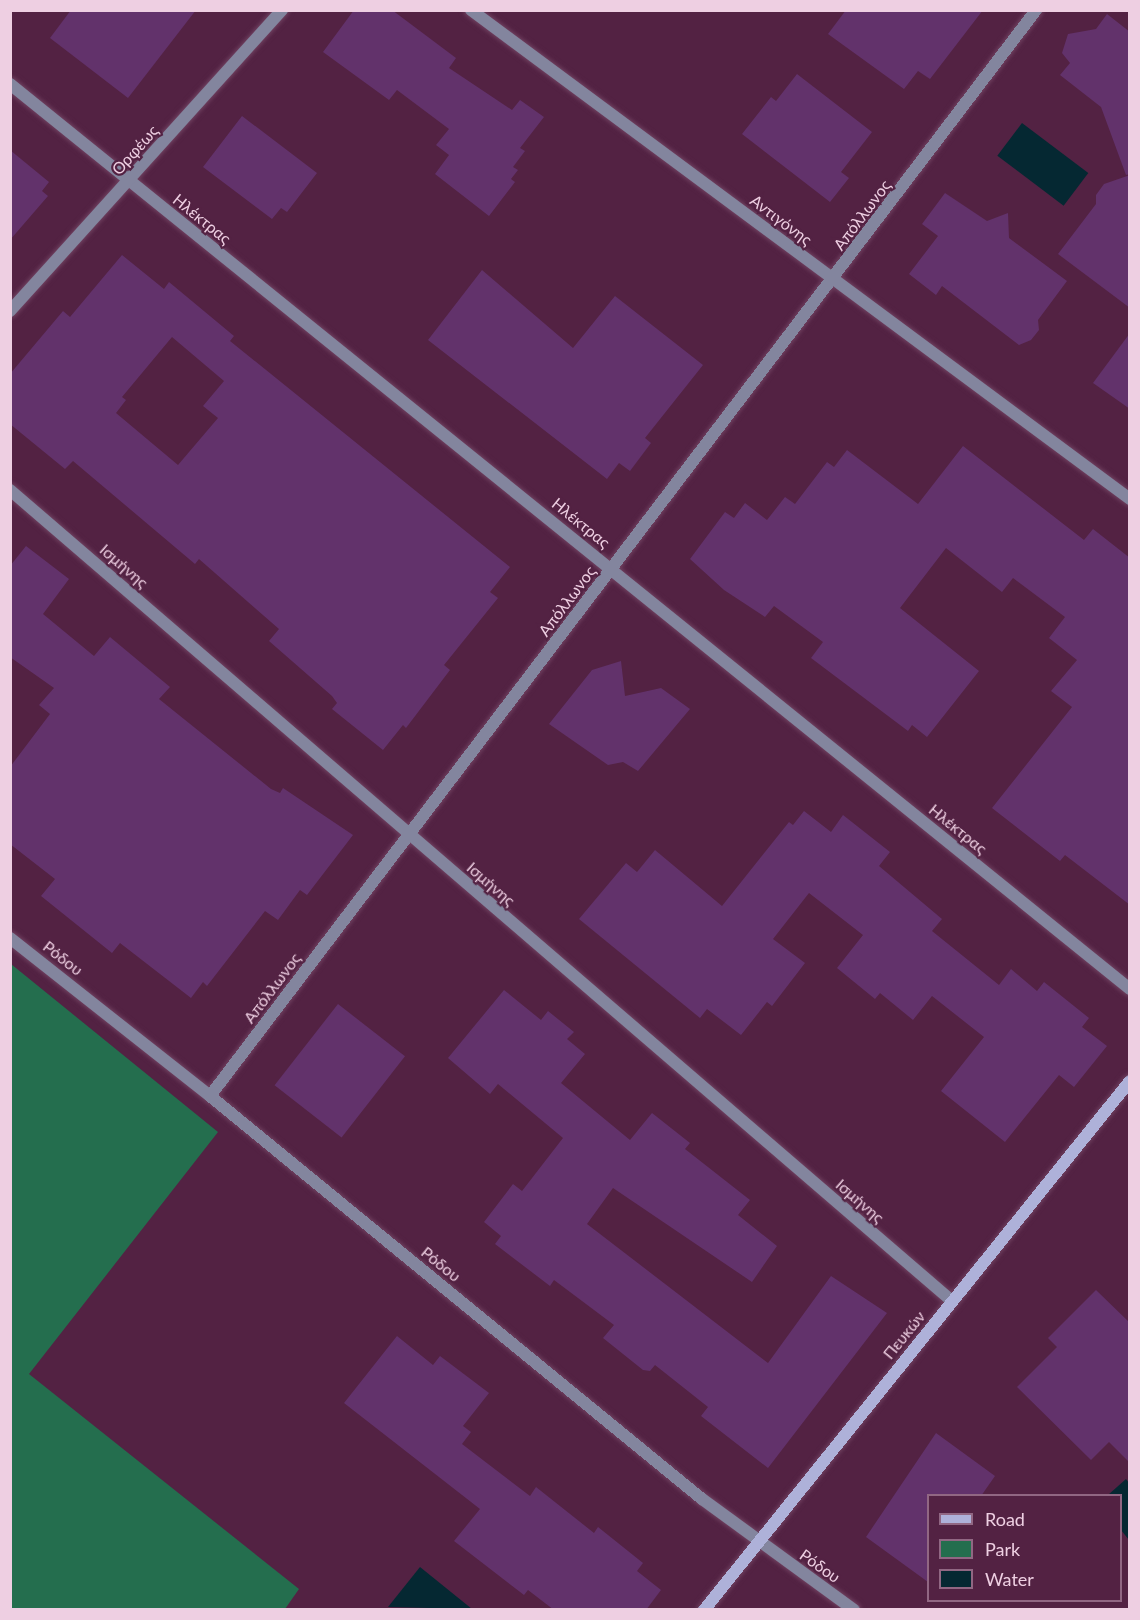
<!DOCTYPE html>
<html>
<head>
<meta charset="utf-8">
<style>
  body { margin:0 }
  #map { position:relative; width:1140px; height:1620px; overflow:hidden; background:#532243; font-family:Lato,sans-serif }
  div>[style] { position:absolute }
  .green>* { inset:0; background:#246e4e }
  .water>* { inset:0; background:#052832; transform-origin:0 0 }
  .building>* { inset:0; background:#62326b; transform-origin:0 0 }
  .roads { filter:drop-shadow(0 0 2px #6f4160) drop-shadow(0 0 2px #6f4160) }
  .street>* { height:12px; margin:-6px; padding:0 6px; transform-origin:6px; border-radius:6px; background:#83859e }
  .secondary>* { height:12px; margin:-6px; padding:0 6px; transform-origin:6px; border-radius:6px; background:#aeb1d9 }
  span { translate:-50% -50%; white-space:nowrap; text-align:center; line-height:1.15; -webkit-text-stroke:4.5px #532243; paint-order:stroke }
  .street-label { font-size:16px; color:#eecfe2 }
  .frame { position:absolute; inset:0; border:12px solid #eecfe2; pointer-events:none }
  .legend { position:absolute; left:927px; top:1494px; width:195px; height:108px; box-sizing:border-box; background:#532243; border:2px solid #916783; margin:0; padding:8px 10px; list-style:none; font-size:18px; color:#eecfe2 }
  .legend li { display:flex; align-items:center; gap:12px; height:30px }
  .legend b { width:30px; border:2px solid #916783 }
</style>
</head>
<body>
<div id="map">
  <div class="green">
    <i style="clip-path:polygon(11px 964px,218px 1132px,29px 1374px,299px 1589px,285px 1609px,11px 1609px)"></i>
  </div>
  <div class="water">
    <i style="left:1022px;top:123px;width:83px;height:41px;rotate:37deg"></i>
    <i style="clip-path:polygon(1126px 1479px,1129px 1483px,1129px 1540px,1121px 1530px,1120px 1496px,1108px 1495px)"></i>
    <i style="clip-path:polygon(420px 1567px,472px 1609px,388px 1607px)"></i>
  </div>
  <div class="building">
    <i style="clip-path:polygon(71px 10px,196px 10px,128px 98px,50px 38px)"></i>
    <i style="clip-path:polygon(354px 10px,392px 10px,456px 58px,449px 68px,512px 110px,520px 100px,544px 117px,520px 148px,525px 151px,513px 167px,518px 170px,511px 179px,515px 182px,489px 216px,435px 174px,449px 155px,436px 145px,449px 129px,397px 90px,389px 100px,323px 52px)"></i>
    <i style="clip-path:polygon(846px 10px,983px 10px,930px 79px,918px 71px,904px 89px,828px 34px)"></i>
    <i style="clip-path:polygon(1107px 14px,1130px 32px,1130px 174px,1126px 175px,1101px 107px,1060px 75px,1070px 63px,1062px 53px,1068px 34px,1096px 29px)"></i>
    <i style="clip-path:polygon(797px 74px,872px 132px,841px 172px,849px 178px,830px 202px,742px 134px,771px 97px,776px 101px)"></i>
    <i style="clip-path:polygon(242px 116px,317px 173px,287px 212px,281px 208px,272px 219px,203px 167px)"></i>
    <i style="clip-path:polygon(10px 150px,49px 182px,42px 191px,48px 196px,10px 240px)"></i>
    <i style="clip-path:polygon(1130px 175px,1130px 308px,1058px 254px,1096px 204px,1096px 195px,1104px 184px)"></i>
    <i style="clip-path:polygon(945px 193px,987px 221px,1008px 213px,1009px 238px,1067px 281px,1038px 320px,1039px 330px,1031px 340px,1019px 345px,942px 286px,936px 295px,909px 274px,938px 236px,922px 224px)"></i>
    <i style="clip-path:polygon(evenodd,122px 255px,164px 289px,169px 282px,234px 336px,230px 341px,510px 567px,490px 592px,498px 598px,444px 665px,450px 670px,406px 728px,403px 725px,383px 750px,332px 709px,337px 703px,332px 696px,269px 641px,279px 629px,199px 559px,195px 564px,73px 461px,65px 469px,10px 424px,10px 374px,63px 311px,70px 317px,122px 255px,172px 337px,224px 381px,203px 406px,218px 418px,178px 465px,116px 413px,126px 400px,122px 397px,172px 337px)"></i>
    <i style="clip-path:polygon(482px 270px,573px 348px,615px 296px,703px 365px,645px 438px,651px 443px,630px 471px,619px 463px,607px 479px,428px 340px)"></i>
    <i style="clip-path:polygon(1130px 333px,1130px 409px,1093px 383px)"></i>
    <i style="clip-path:polygon(963px 446px,1084px 540px,1093px 529px,1130px 558px,1130px 905px,1065px 855px,1060px 861px,992px 808px,1072px 707px,1051px 691px,1077px 660px,1049px 638px,1065px 617px,1013px 578px,1002px 592px,946px 548px,900px 608px,979px 671px,927px 737px,912px 725px,908px 731px,811px 658px,823px 642px,774px 606px,765px 617px,724px 590px,690px 559px,725px 512px,734px 518px,745px 503px,767px 520px,785px 497px,795px 504px,827px 462px,834px 467px,847px 450px,918px 504px)"></i>
    <i style="clip-path:polygon(26px 546px,69px 579px,43px 614px,94px 656px,110px 637px,170px 687px,159px 699px,271px 789px,280px 793px,283px 788px,353px 835px,307px 895px,300px 890px,278px 920px,265px 911px,207px 986px,203px 982px,191px 998px,120px 943px,112px 953px,41px 896px,55px 879px,10px 844px,10px 767px,50px 714px,39px 705px,54px 688px,10px 657px,10px 566px)"></i>
    <i style="clip-path:polygon(621px 661px,625px 696px,661px 688px,690px 709px,638px 771px,623px 762px,608px 765px,549px 724px,592px 670px)"></i>
    <i style="clip-path:polygon(804px 811px,831px 832px,843px 815px,890px 852px,879px 866px,942px 919px,932px 931px,999px 985px,1011px 969px,1037px 991px,1044px 982px,1089px 1018px,1082px 1027px,1107px 1046px,1074px 1087px,1059px 1075px,1005px 1142px,941px 1091px,984px 1037px,932px 996px,913px 1020px,880px 993px,875px 999px,837px 968px,863px 935px,809px 893px,773px 939px,805px 963px,772px 1006px,767px 1002px,741px 1035px,707px 1009px,700px 1018px,579px 919px,626px 863px,637px 872px,655px 850px,722px 906px,789px 822px,793px 825px)"></i>
    <i style="clip-path:polygon(504px 990px,541px 1020px,548px 1011px,574px 1032px,567px 1039px,585px 1054px,561px 1083px,630px 1140px,652px 1113px,690px 1143px,685px 1149px,750px 1200px,738px 1215px,777px 1246px,752px 1282px,613px 1188px,587px 1224px,768px 1363px,831px 1276px,887px 1313px,768px 1468px,701px 1416px,708px 1407px,655px 1365px,650px 1371px,643px 1370px,603px 1338px,614px 1325px,554px 1280px,550px 1286px,495px 1244px,501px 1236px,484px 1222px,513px 1184px,522px 1191px,563px 1138px,498px 1084px,490px 1094px,448px 1058px)"></i>
    <i style="left:338px;top:1004px;width:85px;height:103px;rotate:38deg"></i>
    <i style="clip-path:polygon(1096px 1290px,1130px 1323px,1130px 1463px,1109px 1442px,1091px 1460px,1017px 1387px,1057px 1347px,1048px 1338px)"></i>
    <i style="clip-path:polygon(397px 1336px,433px 1365px,440px 1356px,489px 1393px,463px 1426px,471px 1432px,462px 1444px,530px 1496px,536px 1487px,594px 1533px,598px 1527px,643px 1563px,637px 1571px,661px 1590px,646px 1610px,554px 1610px,528px 1590px,524px 1595px,454px 1541px,480px 1509px,344px 1403px)"></i>
    <i style="clip-path:polygon(936px 1433px,995px 1476px,981px 1496px,928px 1496px,928px 1582px,866px 1537px)"></i>
  </div>
  <div class="roads">
    <div class="street">
      <i style="left:471px;top:10px;width:821px;rotate:36.58deg"></i>
      <i style="left:10px;top:84px;width:1440px;rotate:38.94deg"></i>
      <i style="left:10px;top:311px;width:406px;rotate:-47.9deg"></i>
      <i style="left:10px;top:490px;width:1243px;rotate:40.73deg"></i>
      <i style="left:10px;top:938px;width:255px;rotate:38.3deg"></i>
      <i style="left:210px;top:1096px;width:636px;rotate:39.32deg"></i>
      <i style="left:702px;top:1499px;width:188px;rotate:36.1deg"></i>
      <i style="left:210px;top:1096px;width:1364px;rotate:-52.74deg"></i>
    </div>
    <div class="secondary">
      <i style="left:704px;top:1610px;width:679px;rotate:-51.16deg"></i>
    </div>
  </div>
  <div class="street-label">
    <span style="left:135px;top:150px;rotate:-48deg">Ορφέως</span>
    <span style="left:862px;top:215px;rotate:-53deg">Απόλλωνος</span>
    <span style="left:202px;top:219px;rotate:39deg">Ηλέκτρας</span>
    <span style="left:781px;top:220px;rotate:37deg">Αντιγόνης</span>
    <span style="left:581px;top:523px;rotate:39deg">Ηλέκτρας</span>
    <span style="left:124px;top:566px;rotate:41deg">Ισμήνης</span>
    <span style="left:567px;top:601px;rotate:-53deg">Απόλλωνος</span>
    <span style="left:958px;top:829px;rotate:39deg">Ηλέκτρας</span>
    <span style="left:491px;top:884px;rotate:41deg">Ισμήνης</span>
    <span style="left:63px;top:958px;rotate:38deg">Ρόδου</span>
    <span style="left:272px;top:988px;rotate:-53deg">Απόλλωνος</span>
    <span style="left:860px;top:1201px;rotate:41deg">Ισμήνης</span>
    <span style="left:441px;top:1264px;rotate:39deg">Ρόδου</span>
    <span style="left:904px;top:1335px;rotate:-51deg">Πευκών</span>
    <span style="left:820px;top:1566px;rotate:35deg">Ρόδου</span>
  </div>
  <div class="frame"></div>
  <ul class="legend">
  <li><b style="height:8px;background:#aeb1d9"></b>Road</li>
  <li><b style="height:16px;background:#246e4e"></b>Park</li>
  <li><b style="height:16px;background:#052832"></b>Water</li>
  </ul>
</div>
</body>
</html>
